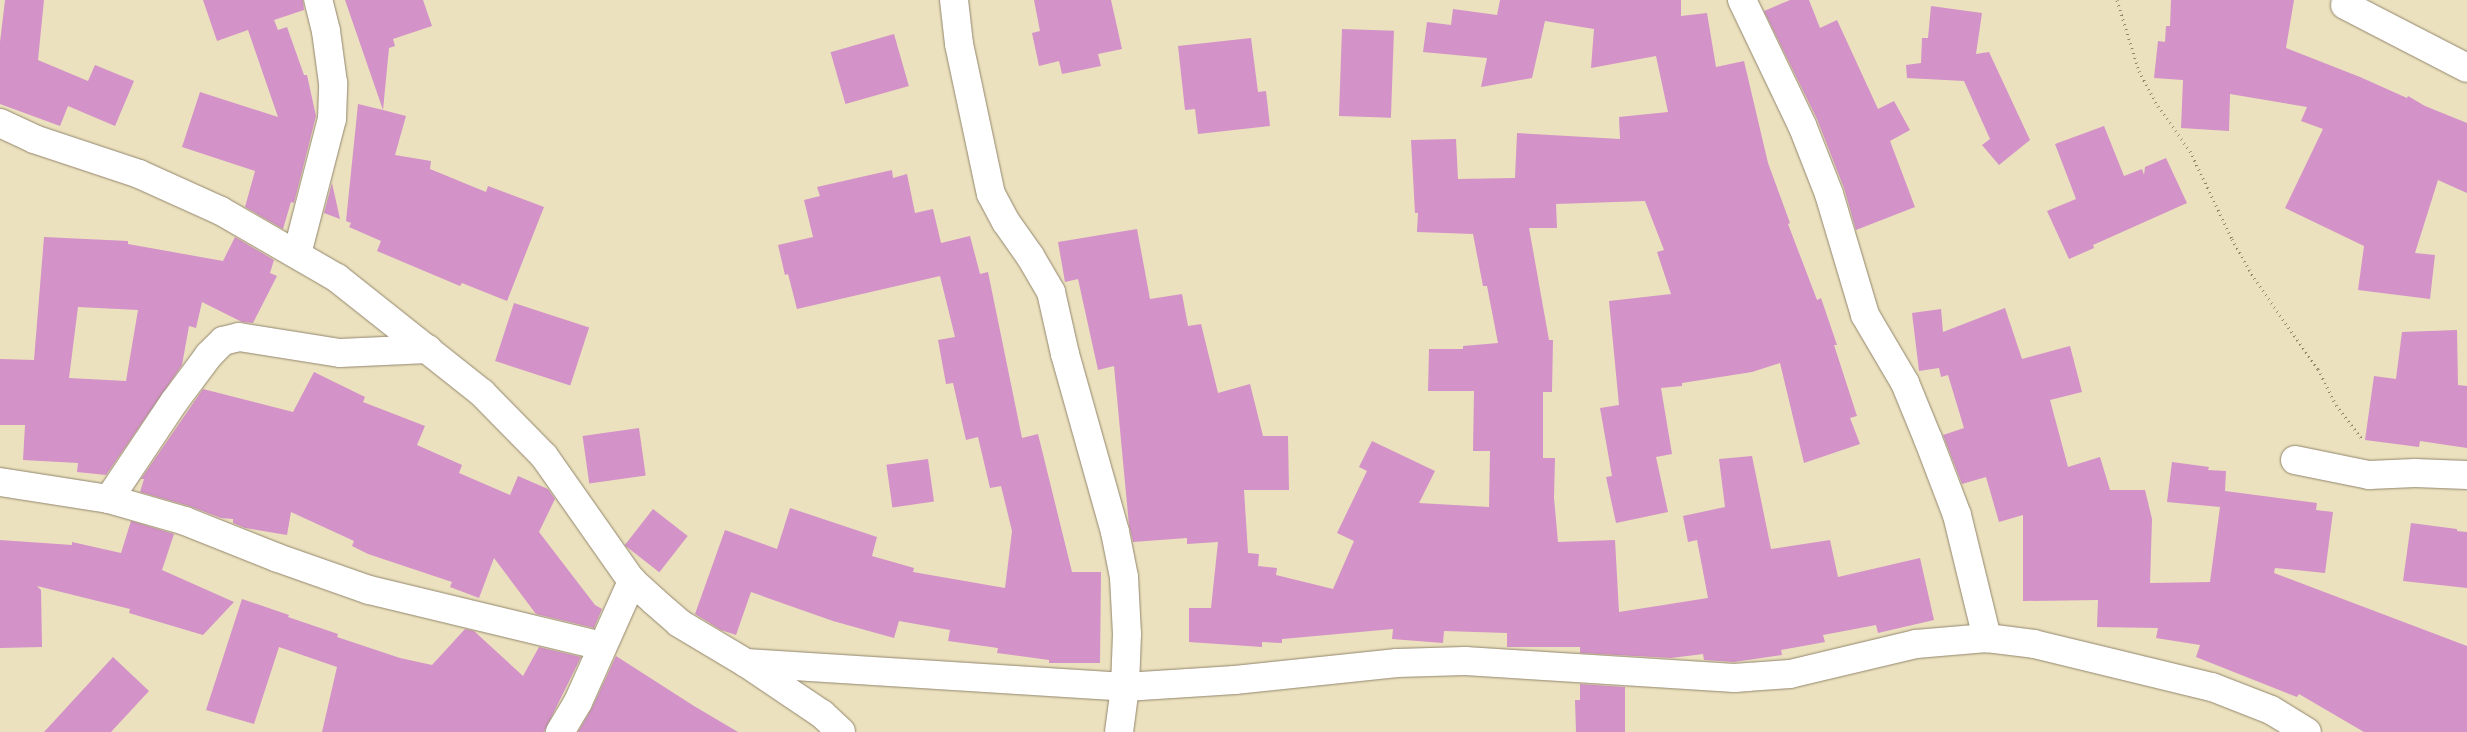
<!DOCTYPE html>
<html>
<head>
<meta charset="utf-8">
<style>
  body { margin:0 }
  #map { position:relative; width:2467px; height:732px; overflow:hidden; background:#ebe1be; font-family:"Indie Flower",sans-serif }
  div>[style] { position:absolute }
  .building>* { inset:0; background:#d392c8; transform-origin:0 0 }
  .path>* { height:3px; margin-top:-1.5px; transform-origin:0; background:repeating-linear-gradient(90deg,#93866e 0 1px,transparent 0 5px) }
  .roads { filter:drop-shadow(0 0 1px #93866e) drop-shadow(0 0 1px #93866e) }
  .street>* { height:28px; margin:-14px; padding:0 14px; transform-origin:14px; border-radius:14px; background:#fff }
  span { translate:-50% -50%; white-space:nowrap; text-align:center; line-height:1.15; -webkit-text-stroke:4px #fdfcf7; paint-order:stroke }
</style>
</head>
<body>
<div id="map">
  <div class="building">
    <i style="clip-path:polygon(5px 0,44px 0,38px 60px,88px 81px,95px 65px,134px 81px,115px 126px,68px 106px,60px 126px,0 104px,0 42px)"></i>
    <i style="clip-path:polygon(203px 0,303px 0,304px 10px,274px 20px,278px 30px,287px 27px,304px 75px,307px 75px,316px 116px,294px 203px,291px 202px,283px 229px,245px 207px,255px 171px,182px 147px,200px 92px,278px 117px,248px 30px,217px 41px)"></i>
    <i style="clip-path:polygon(345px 0,423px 0,432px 26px,393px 39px,395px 46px,389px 48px,383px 110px,406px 116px,395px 155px,431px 161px,430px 169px,486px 192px,488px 186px,544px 207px,507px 301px,462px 283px,460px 286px,377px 251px,381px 241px,349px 227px,351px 223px,346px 221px,358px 104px,383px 110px)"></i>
    <i style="clip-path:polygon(1034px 0,1111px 0,1122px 49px,1098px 54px,1101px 66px,1062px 74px,1059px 61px,1039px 66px,1032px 33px,1040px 31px)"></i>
    <i style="clip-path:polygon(1500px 0,1681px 0,1681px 16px,1707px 13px,1716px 67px,1744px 61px,1768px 163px,1790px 223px,1788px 224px,1817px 300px,1821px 298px,1837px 345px,1834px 345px,1857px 416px,1850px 418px,1860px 444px,1804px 463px,1780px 363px,1752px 372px,1682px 383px,1682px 386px,1661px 388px,1672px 454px,1656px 457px,1668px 512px,1616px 523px,1606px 477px,1612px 476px,1600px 408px,1619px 405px,1609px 301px,1671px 294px,1657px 252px,1664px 250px,1645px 201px,1556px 204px,1557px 228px,1529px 228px,1549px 340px,1553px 340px,1552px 392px,1543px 392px,1543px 458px,1555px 458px,1554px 498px,1558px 542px,1615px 540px,1619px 612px,1708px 598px,1697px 540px,1688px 542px,1683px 516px,1725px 507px,1719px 459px,1752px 456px,1771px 549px,1830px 540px,1838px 577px,1920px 558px,1934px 620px,1878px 633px,1876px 625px,1823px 635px,1825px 642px,1781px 650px,1782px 655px,1734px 662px,1704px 660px,1703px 654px,1671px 658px,1580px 653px,1580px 647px,1507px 647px,1507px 633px,1444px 631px,1443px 643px,1392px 639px,1393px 629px,1282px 639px,1282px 643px,1262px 642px,1262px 647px,1189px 642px,1189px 608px,1211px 608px,1218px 542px,1187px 544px,1187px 538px,1133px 542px,1129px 525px,1114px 366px,1098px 370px,1078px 279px,1065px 282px,1058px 242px,1137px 229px,1150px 299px,1182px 294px,1188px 326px,1201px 324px,1218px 393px,1250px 384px,1263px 436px,1288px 436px,1289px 490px,1244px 490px,1248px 553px,1259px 554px,1258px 566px,1277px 568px,1276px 575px,1333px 589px,1354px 541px,1337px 533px,1367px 471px,1359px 467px,1372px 441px,1435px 471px,1419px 503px,1489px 507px,1490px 451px,1473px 451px,1474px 391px,1428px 391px,1429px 349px,1463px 349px,1463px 346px,1498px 343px,1487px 286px,1483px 286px,1473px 234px,1417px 232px,1418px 213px,1415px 213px,1411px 140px,1456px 139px,1458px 179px,1515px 178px,1517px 133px,1620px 139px,1619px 117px,1668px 112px,1656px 56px,1591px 68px,1594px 29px,1545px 21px,1532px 78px,1481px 87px,1487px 58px,1423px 52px,1427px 22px,1451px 25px,1453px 9px,1497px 15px)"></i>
    <i style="clip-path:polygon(1790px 0,1809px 0,1820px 28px,1837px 20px,1878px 109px,1894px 101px,1910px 130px,1890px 141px,1915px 207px,1856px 230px,1844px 188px,1817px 119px,1764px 11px)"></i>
    <i style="clip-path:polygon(2171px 0,2294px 0,2286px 48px,2360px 77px,2407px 98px,2408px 96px,2425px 106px,2467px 123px,2467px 193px,2438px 180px,2415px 253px,2435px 255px,2430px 299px,2358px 290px,2364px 246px,2285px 208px,2323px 129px,2301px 121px,2307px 107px,2230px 94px,2229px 131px,2181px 128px,2183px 80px,2154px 78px,2158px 41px,2165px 42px,2166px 26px,2170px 26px)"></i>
    <i style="clip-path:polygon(1931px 6px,1982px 13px,1976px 54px,1989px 52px,2030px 140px,1999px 165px,1982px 145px,1990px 139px,1964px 81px,1907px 78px,1906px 65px,1921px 63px,1922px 38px,1928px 38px)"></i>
    <i style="left:1342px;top:29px;width:52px;height:87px;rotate:2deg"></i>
    <i style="left:894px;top:34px;width:54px;height:66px;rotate:74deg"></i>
    <i style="clip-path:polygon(1251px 38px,1258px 92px,1266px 91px,1270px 126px,1198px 134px,1195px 109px,1185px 110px,1178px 46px)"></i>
    <i style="clip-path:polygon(2104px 126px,2124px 176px,2142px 169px,2144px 175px,2145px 167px,2166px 158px,2187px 203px,2093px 245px,2094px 248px,2069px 259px,2047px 211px,2076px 199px,2055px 144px)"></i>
    <i style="clip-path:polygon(892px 170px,893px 178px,907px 174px,915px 213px,933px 209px,941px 243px,970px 236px,980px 274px,988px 272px,1022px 438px,1038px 434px,1072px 572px,1101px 572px,1100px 663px,1049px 663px,1049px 660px,997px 653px,998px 648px,948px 641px,950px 630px,899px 621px,894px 638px,833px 621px,751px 592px,736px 635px,721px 630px,695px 614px,725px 530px,777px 549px,790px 508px,877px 537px,872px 556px,914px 568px,913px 572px,1005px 588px,1012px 531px,1001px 486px,990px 488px,978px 437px,966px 440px,953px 383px,946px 384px,938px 340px,955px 337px,940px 276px,797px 309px,788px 274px,785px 275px,778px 245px,813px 237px,804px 200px,820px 196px,817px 187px)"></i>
    <i style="clip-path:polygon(332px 183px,340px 219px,324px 213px)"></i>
    <i style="clip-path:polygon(evenodd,44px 237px,128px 241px,128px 244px,223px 261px,235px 237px,274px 260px,270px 273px,277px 276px,253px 323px,242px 322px,202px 302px,196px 328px,189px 326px,182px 365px,106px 475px,77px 472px,78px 463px,23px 460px,25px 425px,0 425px,0 359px,34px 360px,44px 237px,78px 307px,138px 310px,126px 381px,69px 378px,78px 307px)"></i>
    <i style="left:514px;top:303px;width:79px;height:61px;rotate:18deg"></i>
    <i style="clip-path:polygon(2005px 308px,2022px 359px,2070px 346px,2082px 392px,2050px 400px,2068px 467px,2100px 457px,2110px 490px,2145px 490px,2152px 519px,2150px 583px,2210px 582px,2220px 507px,2167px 502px,2172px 462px,2209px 467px,2208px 470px,2226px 471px,2225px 491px,2317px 503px,2316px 510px,2333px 512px,2325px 573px,2275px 568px,2274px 573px,2467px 646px,2467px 732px,2364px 732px,2299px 694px,2297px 697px,2196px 657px,2200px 645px,2156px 638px,2158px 628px,2097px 627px,2098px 600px,2023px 601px,2023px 515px,1999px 522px,1986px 477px,1962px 484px,1943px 435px,1964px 428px,1948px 375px,1941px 377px,1939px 368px,1919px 371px,1912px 313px,1941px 309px,1943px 332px)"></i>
    <i style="clip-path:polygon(2457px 330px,2458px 385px,2467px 386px,2467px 448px,2420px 441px,2419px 447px,2365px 440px,2374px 376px,2396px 379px,2402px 332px)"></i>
    <i style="clip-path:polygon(314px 372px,365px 397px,363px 402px,425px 426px,417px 445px,462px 465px,459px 473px,510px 495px,518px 476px,548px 489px,555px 499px,539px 532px,595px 605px,602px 609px,594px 628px,536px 614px,494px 558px,479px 598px,450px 587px,452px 582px,368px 554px,352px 546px,354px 541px,291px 512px,287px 535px,245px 528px,233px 523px,233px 519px,221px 518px,189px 506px,140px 492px,144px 479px,141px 479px,203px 389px,293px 412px)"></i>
    <i style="left:639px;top:428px;width:48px;height:57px;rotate:82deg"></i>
    <i style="left:928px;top:459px;width:43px;height:42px;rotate:82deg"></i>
    <i style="left:653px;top:509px;width:44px;height:46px;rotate:38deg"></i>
    <i style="clip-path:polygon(131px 521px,174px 534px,162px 570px,234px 602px,203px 635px,129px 613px,130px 609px,37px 586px,41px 590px,42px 647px,0 648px,0 540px,72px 545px,72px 542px,121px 553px)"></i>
    <i style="clip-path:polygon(2411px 523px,2457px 529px,2457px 531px,2467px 532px,2467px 588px,2403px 581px)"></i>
    <i style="clip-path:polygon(242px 599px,289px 615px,288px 617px,338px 634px,337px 637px,400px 658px,432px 665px,465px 629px,474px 631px,523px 676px,539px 647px,581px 657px,544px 732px,322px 732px,337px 667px,279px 647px,254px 724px,206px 710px)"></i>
    <i style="clip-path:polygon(616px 656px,694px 706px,738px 732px,578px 732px,592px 708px)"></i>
    <i style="clip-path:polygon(113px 657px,149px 691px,111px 732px,44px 732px)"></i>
    <i style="clip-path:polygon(1580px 684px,1625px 687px,1625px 732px,1576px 732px,1575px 700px,1580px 700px)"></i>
  </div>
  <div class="path">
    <i style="left:2117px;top:0;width:74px;rotate:72.8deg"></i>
    <i style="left:2139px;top:71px;width:40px;rotate:62deg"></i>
    <i style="left:2158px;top:106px;width:55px;rotate:54.6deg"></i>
    <i style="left:2190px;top:151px;width:98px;rotate:64.5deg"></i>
    <i style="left:2232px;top:239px;width:45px;rotate:60.6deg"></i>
    <i style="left:2254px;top:278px;width:111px;rotate:54.9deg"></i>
    <i style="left:2318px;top:369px;width:40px;rotate:63.4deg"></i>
    <i style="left:2336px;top:405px;width:44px;rotate:52.4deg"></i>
  </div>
  <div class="roads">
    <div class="street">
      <i style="left:954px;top:0;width:44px;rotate:83.5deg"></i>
      <i style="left:959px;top:44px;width:153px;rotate:78deg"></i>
      <i style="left:991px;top:194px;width:32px;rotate:62deg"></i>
      <i style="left:1006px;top:222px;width:42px;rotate:54.8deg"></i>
      <i style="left:1030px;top:256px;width:42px;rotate:59.7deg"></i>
      <i style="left:1051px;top:292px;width:64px;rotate:77.3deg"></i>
      <i style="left:1065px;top:354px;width:185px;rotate:74.3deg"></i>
      <i style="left:1115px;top:532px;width:46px;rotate:78.7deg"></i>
      <i style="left:1124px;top:577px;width:57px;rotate:87deg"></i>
      <i style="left:1127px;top:634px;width:53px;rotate:92.2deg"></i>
      <i style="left:1125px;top:687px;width:45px;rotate:97.6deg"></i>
      <i style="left:1742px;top:0;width:139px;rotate:64.4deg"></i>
      <i style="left:1802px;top:125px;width:74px;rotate:68.6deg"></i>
      <i style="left:1829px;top:194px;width:126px;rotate:73.4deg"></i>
      <i style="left:1865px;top:315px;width:79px;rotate:59.5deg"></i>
      <i style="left:1905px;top:383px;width:61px;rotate:67.7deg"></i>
      <i style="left:1928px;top:439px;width:81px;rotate:69.1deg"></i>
      <i style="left:1957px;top:515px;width:127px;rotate:76.3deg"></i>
      <i style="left:2345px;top:5px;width:137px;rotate:27.3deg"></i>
      <i style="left:0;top:123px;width:38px;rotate:25deg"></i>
      <i style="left:34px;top:139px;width:111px;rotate:18.4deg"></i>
      <i style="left:139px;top:174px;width:90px;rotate:24.3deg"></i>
      <i style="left:221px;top:211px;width:134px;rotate:30deg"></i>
      <i style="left:337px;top:278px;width:185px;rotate:38.4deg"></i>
      <i style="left:482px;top:393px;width:88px;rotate:45.5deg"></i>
      <i style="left:544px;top:456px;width:153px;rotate:54.9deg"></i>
      <i style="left:632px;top:581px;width:30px;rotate:42deg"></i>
      <i style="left:654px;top:601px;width:33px;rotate:41deg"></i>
      <i style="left:679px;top:623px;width:78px;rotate:30.8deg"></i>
      <i style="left:746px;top:663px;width:92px;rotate:33.9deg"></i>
      <i style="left:822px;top:714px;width:26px;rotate:43deg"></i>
      <i style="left:297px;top:254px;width:139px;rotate:-75.5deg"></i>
      <i style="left:332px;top:119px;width:36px;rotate:-88deg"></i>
      <i style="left:333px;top:83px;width:52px;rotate:-97.7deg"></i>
      <i style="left:326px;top:31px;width:32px;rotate:-104deg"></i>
      <i style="left:2295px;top:460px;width:76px;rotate:11.5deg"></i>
      <i style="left:2369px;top:475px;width:46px;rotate:-2.5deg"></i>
      <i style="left:2415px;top:473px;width:52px;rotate:2.2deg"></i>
      <i style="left:0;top:482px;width:110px;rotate:8.9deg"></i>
      <i style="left:109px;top:499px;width:79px;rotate:16.1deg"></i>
      <i style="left:185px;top:521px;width:100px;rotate:21.7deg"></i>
      <i style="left:278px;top:558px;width:96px;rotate:19.4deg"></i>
      <i style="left:369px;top:590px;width:240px;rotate:13.5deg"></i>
      <i style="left:109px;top:499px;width:117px;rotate:-56.2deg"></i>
      <i style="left:174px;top:402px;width:59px;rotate:-53.3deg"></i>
      <i style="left:209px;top:355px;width:20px;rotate:-45deg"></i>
      <i style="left:223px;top:341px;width:16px;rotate:-14deg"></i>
      <i style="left:239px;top:337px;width:102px;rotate:9deg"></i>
      <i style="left:340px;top:353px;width:88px;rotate:-2.6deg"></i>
      <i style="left:746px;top:663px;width:380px;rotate:3.6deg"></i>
      <i style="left:1125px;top:687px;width:110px;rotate:-3.6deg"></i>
      <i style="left:1235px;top:680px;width:163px;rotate:-6deg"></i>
      <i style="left:1397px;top:663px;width:68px;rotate:-1.7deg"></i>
      <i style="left:1465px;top:661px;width:270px;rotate:3.6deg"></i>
      <i style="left:1734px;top:678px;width:56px;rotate:-4.1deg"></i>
      <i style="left:1790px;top:674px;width:130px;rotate:-13.4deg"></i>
      <i style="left:1916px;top:644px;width:71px;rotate:-4.8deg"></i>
      <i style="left:1987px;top:638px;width:47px;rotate:7.3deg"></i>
      <i style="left:2034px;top:644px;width:183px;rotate:13.6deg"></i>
      <i style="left:2212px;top:687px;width:63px;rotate:21.3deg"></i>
      <i style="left:2271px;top:710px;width:42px;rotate:31.4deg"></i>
      <i style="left:560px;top:732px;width:35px;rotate:-59deg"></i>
      <i style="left:578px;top:702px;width:133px;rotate:-65.9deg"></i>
    </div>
  </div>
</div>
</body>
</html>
